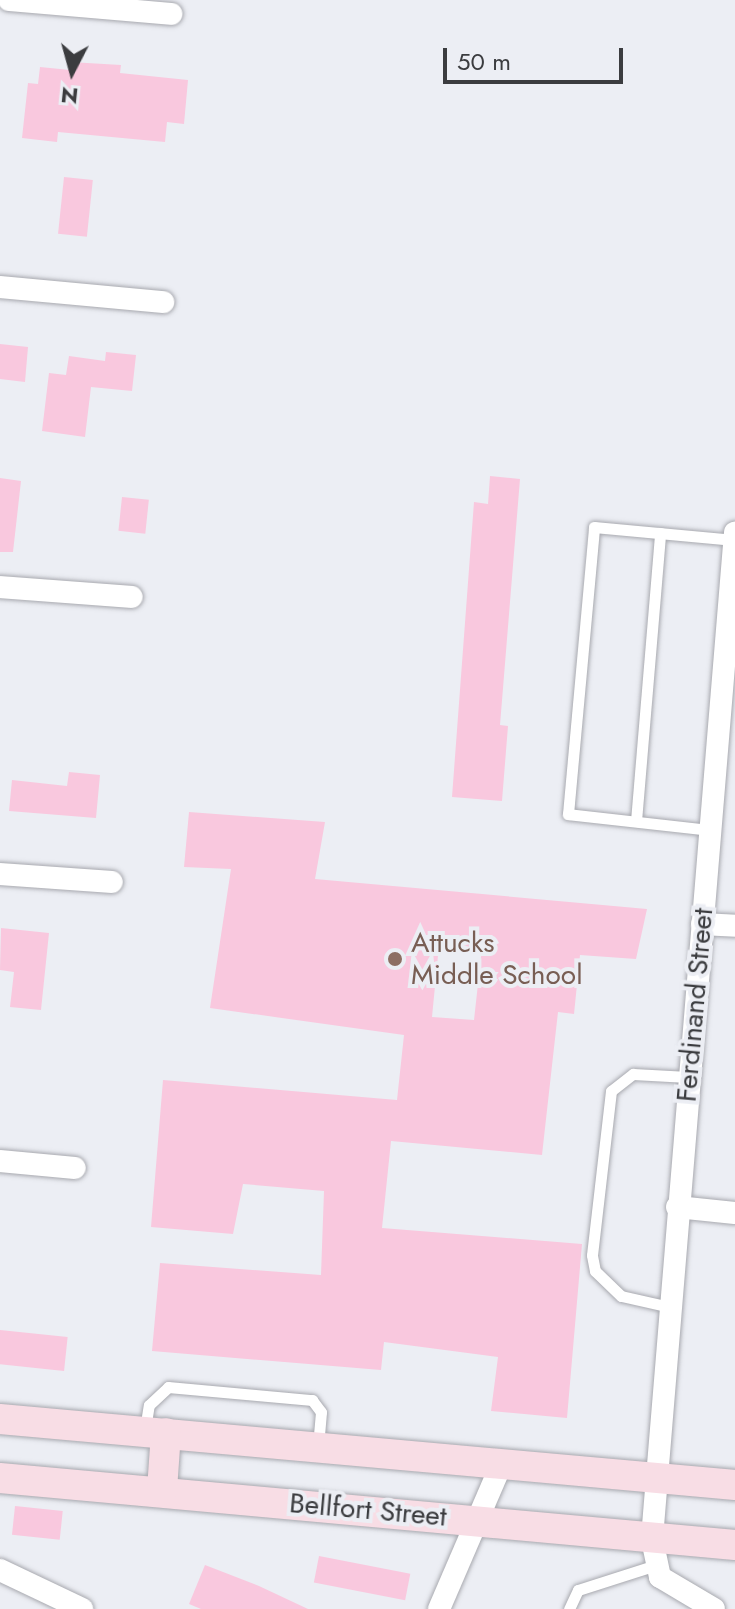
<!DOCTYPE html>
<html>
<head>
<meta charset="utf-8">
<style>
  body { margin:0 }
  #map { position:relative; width:735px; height:1609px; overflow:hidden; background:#eceef4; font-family:Jost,sans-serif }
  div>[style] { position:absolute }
  .building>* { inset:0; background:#f9c8de; transform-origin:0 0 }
  .roads { filter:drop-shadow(0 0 2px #a8a9af) drop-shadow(0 0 2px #a8a9af) }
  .lane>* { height:11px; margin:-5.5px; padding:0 5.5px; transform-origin:5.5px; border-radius:5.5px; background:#fff }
  .street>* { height:22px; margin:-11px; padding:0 11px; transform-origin:11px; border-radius:11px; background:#fff }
  .secondary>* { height:30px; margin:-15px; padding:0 15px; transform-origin:15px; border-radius:15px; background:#f8dde5 }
  .dots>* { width:22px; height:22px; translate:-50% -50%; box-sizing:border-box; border:4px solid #eceef4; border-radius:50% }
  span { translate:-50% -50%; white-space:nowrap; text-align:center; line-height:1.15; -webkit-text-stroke:8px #eceef4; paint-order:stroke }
  .education-label { font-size:28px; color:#785e54 }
  .left { translate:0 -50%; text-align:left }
  .street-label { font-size:28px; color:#3b3c3f }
  .north { position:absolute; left:32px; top:32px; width:80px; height:80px; -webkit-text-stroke:6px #eceef4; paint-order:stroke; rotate:186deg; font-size:22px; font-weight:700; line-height:32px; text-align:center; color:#3b3c3f }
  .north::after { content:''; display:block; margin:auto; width:28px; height:36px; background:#3b3c3f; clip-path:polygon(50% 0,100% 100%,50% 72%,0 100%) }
  .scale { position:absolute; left:443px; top:48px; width:180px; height:36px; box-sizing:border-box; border:4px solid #3b3c3f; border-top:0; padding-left:10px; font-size:24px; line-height:28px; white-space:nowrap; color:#3b3c3f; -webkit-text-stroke:6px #eceef4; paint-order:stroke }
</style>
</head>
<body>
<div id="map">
  <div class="building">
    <i style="clip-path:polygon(70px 62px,121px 65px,120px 73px,188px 80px,184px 124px,167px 122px,165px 142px,58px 132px,57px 142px,22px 138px,28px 83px,38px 84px,40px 67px,70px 70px)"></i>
    <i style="left:64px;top:177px;width:29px;height:57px;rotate:6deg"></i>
    <i style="clip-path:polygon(0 344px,28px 347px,25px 382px,0 379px)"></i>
    <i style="clip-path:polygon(106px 352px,136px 355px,132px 391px,91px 387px,85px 437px,42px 431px,49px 373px,66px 375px,69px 356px,105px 361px)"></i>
    <i style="clip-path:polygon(490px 476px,520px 479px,500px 725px,508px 726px,502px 801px,452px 797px,474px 502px,488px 504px)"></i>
    <i style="clip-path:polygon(0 478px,21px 481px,13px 552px,0 552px)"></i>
    <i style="left:122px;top:497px;width:27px;height:34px;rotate:6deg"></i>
    <i style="clip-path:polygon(69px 772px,100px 775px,96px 818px,9px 811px,12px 780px,67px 786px)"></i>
    <i style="clip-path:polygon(evenodd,189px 812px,325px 822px,315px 879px,647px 909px,636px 959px,580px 955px,574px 1014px,558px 1012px,542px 1155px,391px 1141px,382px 1228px,582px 1244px,567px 1418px,491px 1411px,498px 1357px,384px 1342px,381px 1370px,152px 1351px,160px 1263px,321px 1275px,324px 1191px,243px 1184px,233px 1234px,151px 1227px,163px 1080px,397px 1100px,404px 1035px,210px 1008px,231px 869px,184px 867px,189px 812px,439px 945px,482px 948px,474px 1020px,432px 1017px,439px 945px)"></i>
    <i style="clip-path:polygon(1px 928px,49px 933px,41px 1010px,10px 1007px,14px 972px,0 970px)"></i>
    <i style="left:0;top:1330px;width:68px;height:34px;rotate:6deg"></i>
    <i style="left:15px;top:1506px;width:48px;height:29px;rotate:6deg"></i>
    <i style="left:319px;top:1556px;width:93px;height:27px;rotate:11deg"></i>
    <i style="clip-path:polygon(205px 1565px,259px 1586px,308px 1609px,201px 1609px,189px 1604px)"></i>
  </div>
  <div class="roads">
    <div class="lane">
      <i style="left:636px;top:821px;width:289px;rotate:-85.2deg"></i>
      <i style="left:710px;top:830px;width:143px;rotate:-173.6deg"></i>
      <i style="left:568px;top:814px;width:288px;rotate:-84.8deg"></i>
      <i style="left:594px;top:527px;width:141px;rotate:5.3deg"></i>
      <i style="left:670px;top:1307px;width:50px;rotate:-167.3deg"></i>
      <i style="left:621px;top:1296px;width:36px;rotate:-136deg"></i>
      <i style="left:595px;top:1271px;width:16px;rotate:-101deg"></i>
      <i style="left:592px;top:1255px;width:165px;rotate:-83.4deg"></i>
      <i style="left:611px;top:1091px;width:28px;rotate:-38deg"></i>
      <i style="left:633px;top:1074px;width:55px;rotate:3.1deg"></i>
      <i style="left:145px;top:1429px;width:24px;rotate:-81deg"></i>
      <i style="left:149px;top:1405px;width:26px;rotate:-43deg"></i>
      <i style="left:168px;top:1387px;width:145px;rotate:5.2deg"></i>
      <i style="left:312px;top:1400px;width:15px;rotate:53deg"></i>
      <i style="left:321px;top:1412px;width:34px;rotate:95deg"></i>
      <i style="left:569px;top:1609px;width:21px;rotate:-65deg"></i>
      <i style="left:578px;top:1590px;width:82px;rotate:-17.8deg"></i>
    </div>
    <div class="street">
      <i style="left:9px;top:0;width:163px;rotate:4.9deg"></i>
      <i style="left:0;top:287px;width:164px;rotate:5.3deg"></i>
      <i style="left:0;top:587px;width:132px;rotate:4.3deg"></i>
      <i style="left:0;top:874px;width:112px;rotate:4.1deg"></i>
      <i style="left:702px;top:924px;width:33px;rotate:3deg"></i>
      <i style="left:0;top:1161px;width:75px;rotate:5.3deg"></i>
      <i style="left:677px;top:1207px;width:58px;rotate:5.9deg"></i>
      <i style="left:0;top:1570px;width:91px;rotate:25.4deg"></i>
      <i style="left:439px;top:1609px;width:159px;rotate:-66.7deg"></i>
      <i style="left:714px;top:1609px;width:63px;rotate:-149.3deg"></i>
      <i style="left:660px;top:1577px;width:40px;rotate:-102deg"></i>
      <i style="left:652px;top:1538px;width:1009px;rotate:-85.28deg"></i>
    </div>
    <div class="secondary">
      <i style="left:0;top:1419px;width:738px;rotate:5.13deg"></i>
      <i style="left:0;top:1478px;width:738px;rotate:5.21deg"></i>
      <i style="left:162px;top:1490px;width:57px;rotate:-86deg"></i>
    </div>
  </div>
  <div class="dots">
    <i style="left:395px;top:959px;background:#8d6e63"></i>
  </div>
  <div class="education-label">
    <span class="left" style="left:411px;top:959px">Attucks<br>Middle School</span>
  </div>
  <div class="street-label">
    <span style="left:695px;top:1005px;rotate:-85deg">Ferdinand Street</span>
    <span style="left:368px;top:1510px;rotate:5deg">Bellfort Street</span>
  </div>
  <div class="north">N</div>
  <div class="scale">50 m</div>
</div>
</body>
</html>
